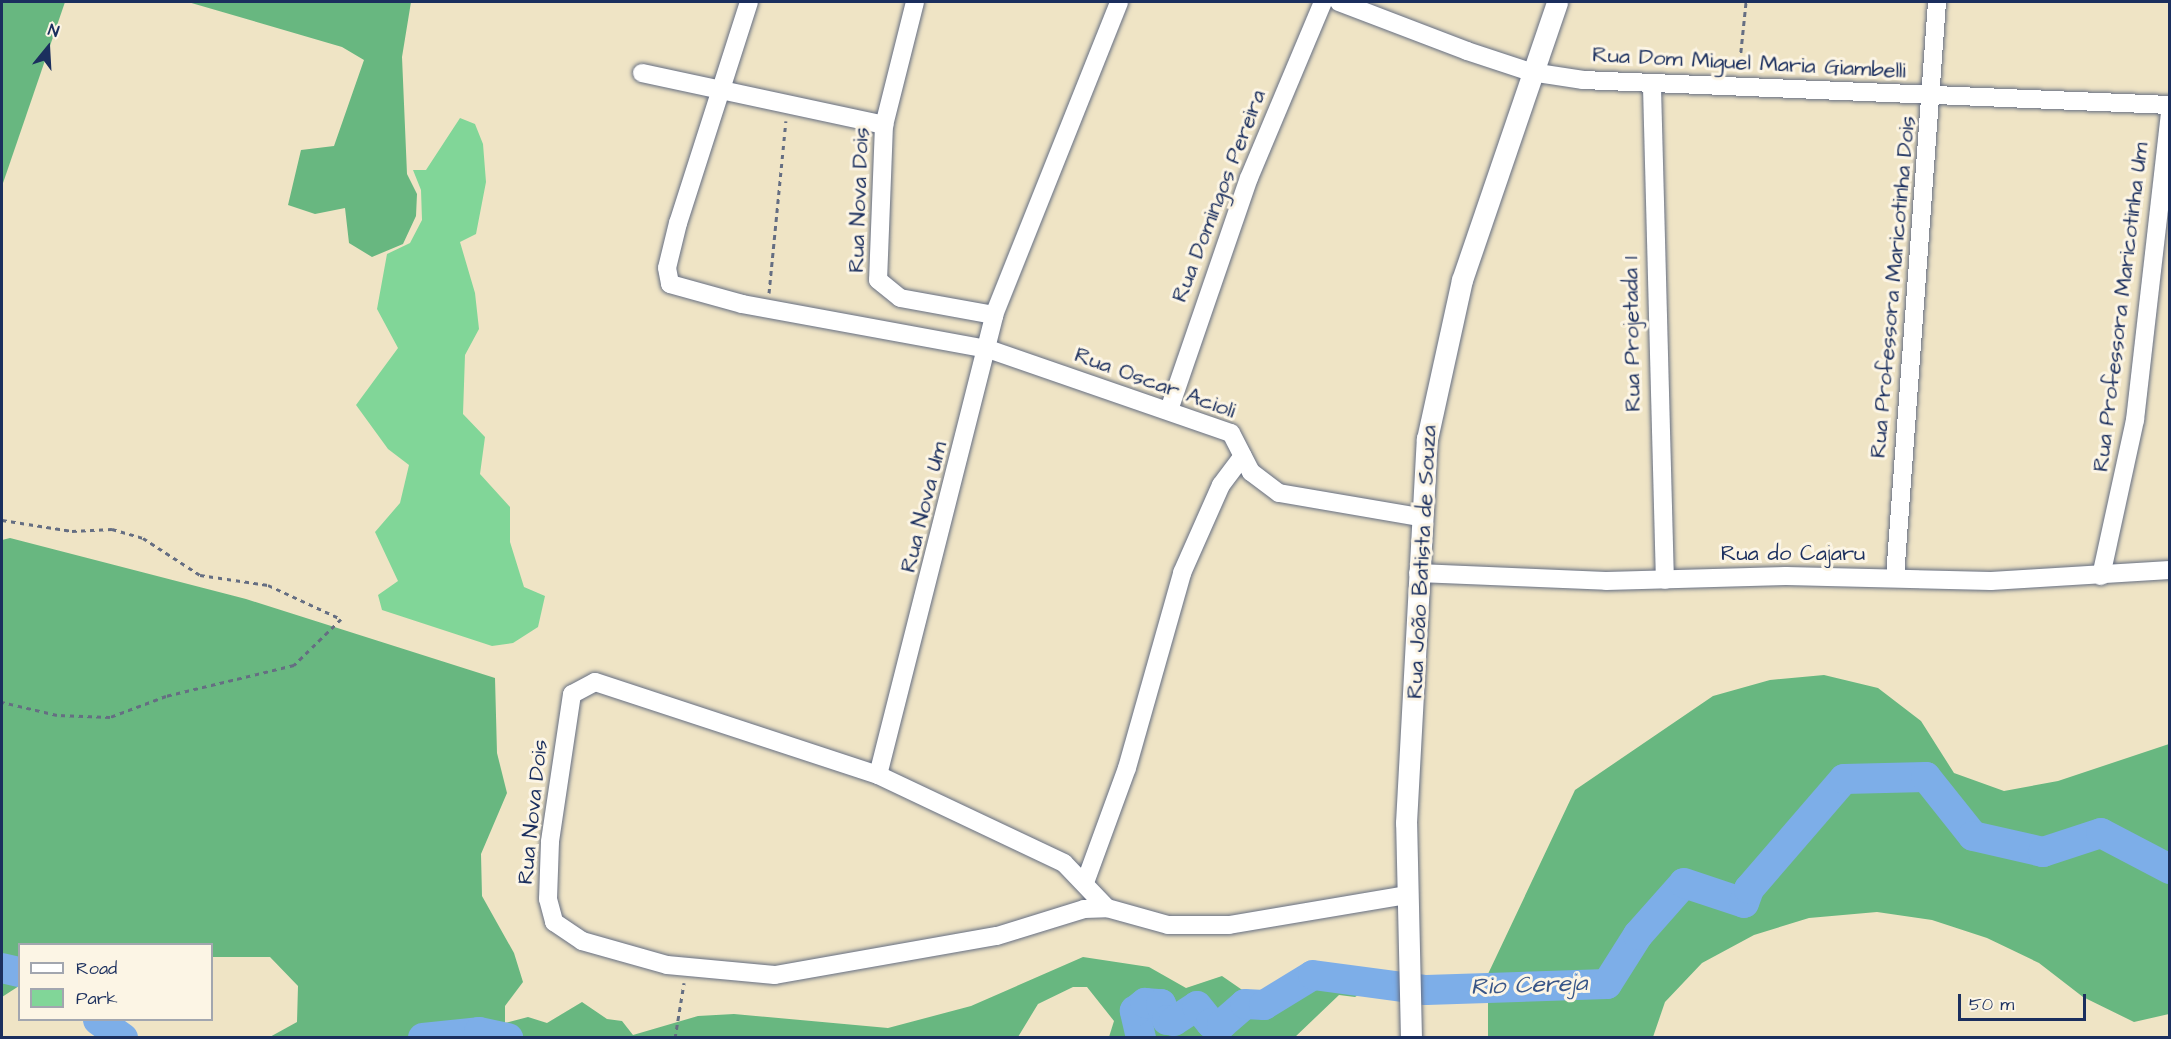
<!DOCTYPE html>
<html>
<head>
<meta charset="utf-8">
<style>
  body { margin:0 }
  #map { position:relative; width:2171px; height:1039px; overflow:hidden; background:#efe4c5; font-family:"Architects Daughter",sans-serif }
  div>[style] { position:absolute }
  .green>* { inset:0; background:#81d698 }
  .forest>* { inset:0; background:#68b780 }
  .river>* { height:30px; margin:-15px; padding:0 15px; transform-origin:15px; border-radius:15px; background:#7daee8 }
  .path>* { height:3px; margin-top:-1.5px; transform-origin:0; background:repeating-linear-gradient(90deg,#656e82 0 4.5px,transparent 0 9px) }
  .roads { filter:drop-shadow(0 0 2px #656e82) drop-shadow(0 0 2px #656e82) }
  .minor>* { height:18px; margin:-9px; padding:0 9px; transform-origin:9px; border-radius:9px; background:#fff }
  .tertiary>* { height:21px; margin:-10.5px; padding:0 10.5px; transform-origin:10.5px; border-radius:10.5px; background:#fff }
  span { translate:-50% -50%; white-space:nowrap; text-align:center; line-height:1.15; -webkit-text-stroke:6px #fcf5e5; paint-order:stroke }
  .street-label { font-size:22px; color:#1b2f5e }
  .water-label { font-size:24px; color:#385587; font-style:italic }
  .frame { position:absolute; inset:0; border:3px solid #1b2f5e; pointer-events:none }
  .legend { position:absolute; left:18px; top:943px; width:195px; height:78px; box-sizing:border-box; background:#fcf5e5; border:2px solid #a2a6af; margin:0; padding:8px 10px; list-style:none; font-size:18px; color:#1b2f5e }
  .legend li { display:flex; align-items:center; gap:12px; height:30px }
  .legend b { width:30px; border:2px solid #a2a6af }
  .north { position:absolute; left:18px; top:18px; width:60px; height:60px; -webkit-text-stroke:4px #fcf5e5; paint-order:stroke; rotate:18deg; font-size:16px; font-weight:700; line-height:24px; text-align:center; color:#1b2f5e }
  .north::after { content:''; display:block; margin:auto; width:21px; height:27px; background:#1b2f5e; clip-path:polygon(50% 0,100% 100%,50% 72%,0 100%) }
  .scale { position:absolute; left:1958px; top:994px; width:128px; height:27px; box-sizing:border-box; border:3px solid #1b2f5e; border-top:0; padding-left:8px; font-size:18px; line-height:21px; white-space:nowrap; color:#1b2f5e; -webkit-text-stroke:4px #fcf5e5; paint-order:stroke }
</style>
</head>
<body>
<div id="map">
  <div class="green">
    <i style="clip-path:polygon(460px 118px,475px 124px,483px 144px,486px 182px,476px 234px,460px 242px,475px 293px,479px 329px,465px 355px,463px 414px,485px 437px,480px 474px,510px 507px,510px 542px,524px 587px,545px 596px,538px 627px,513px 643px,492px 646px,382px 610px,378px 595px,398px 581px,375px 532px,400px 503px,409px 465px,388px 449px,356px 405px,398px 348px,377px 309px,387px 254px,410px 243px,422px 220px,421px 190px,413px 170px,426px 170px)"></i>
  </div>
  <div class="forest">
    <i style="clip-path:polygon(2px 2px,65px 2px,2px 186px)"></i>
    <i style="clip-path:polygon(188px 2px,411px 2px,402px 57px,407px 174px,417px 194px,416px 216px,403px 244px,372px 257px,349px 243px,345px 208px,315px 214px,288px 205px,301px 150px,334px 146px,364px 60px,342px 47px)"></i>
    <i style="clip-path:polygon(10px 538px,246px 599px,495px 678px,497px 753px,507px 793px,481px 854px,482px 896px,514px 953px,523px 982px,505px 1006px,505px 1023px,528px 1017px,547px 1023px,582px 1002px,607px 1019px,622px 1021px,633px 1035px,698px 1016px,734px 1014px,888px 1028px,971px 1006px,1083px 957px,1149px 967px,1186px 988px,1222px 976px,1251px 996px,1282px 989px,1311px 968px,1361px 979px,1370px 987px,1355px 997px,1339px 995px,1294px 1038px,1109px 1037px,1114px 1021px,1087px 987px,1073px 987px,1038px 1004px,1018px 1037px,498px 1038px,458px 1027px,455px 1037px,268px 1038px,297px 1022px,298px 986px,270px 957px,212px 957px,212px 944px,20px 944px,19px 986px,2px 997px,2px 540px)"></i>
    <i style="clip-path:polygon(1824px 675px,1878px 688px,1921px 721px,1954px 773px,2004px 791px,2058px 781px,2169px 744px,2169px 1014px,2134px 1022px,2083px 997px,2039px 963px,1987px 938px,1932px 920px,1877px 912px,1809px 918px,1754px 935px,1702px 963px,1665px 1002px,1653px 1037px,1488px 1037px,1488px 974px,1575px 790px,1713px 696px,1770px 680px)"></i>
  </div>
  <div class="river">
    <i style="left:2px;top:968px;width:18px;rotate:13deg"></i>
    <i style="left:98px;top:1020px;width:31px;rotate:36deg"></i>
    <i style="left:423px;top:1038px;width:56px;rotate:-6.1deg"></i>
    <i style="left:479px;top:1032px;width:30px;rotate:12deg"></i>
    <i style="left:1141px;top:1038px;width:28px;rotate:-103deg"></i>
    <i style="left:1135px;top:1011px;width:13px;rotate:-39deg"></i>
    <i style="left:1145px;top:1003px;width:16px;rotate:4deg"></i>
    <i style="left:1161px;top:1004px;width:17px;rotate:69deg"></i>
    <i style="left:1167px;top:1020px;width:7px;rotate:8deg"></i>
    <i style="left:1174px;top:1021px;width:27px;rotate:-33deg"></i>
    <i style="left:1197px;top:1006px;width:22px;rotate:51deg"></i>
    <i style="left:1211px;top:1023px;width:11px;rotate:5deg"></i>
    <i style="left:1222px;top:1024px;width:30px;rotate:-41deg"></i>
    <i style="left:1245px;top:1004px;width:19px;rotate:3deg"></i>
    <i style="left:1264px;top:1005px;width:57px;rotate:-31.5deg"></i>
    <i style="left:1313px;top:975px;width:114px;rotate:7.6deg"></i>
    <i style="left:1426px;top:990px;width:181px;rotate:-1.9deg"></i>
    <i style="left:1607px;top:984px;width:58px;rotate:-57.7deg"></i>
    <i style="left:1638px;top:935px;width:69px;rotate:-48.5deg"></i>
    <i style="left:1684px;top:883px;width:63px;rotate:18.4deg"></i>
    <i style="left:1744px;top:903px;width:15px;rotate:-70deg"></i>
    <i style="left:1749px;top:889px;width:145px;rotate:-49.2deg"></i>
    <i style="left:1844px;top:779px;width:82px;rotate:-1.4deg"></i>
    <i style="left:1926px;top:777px;width:75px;rotate:51.5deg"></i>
    <i style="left:1973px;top:836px;width:72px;rotate:12.9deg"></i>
    <i style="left:2043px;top:852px;width:61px;rotate:-18.1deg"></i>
    <i style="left:2101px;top:833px;width:78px;rotate:27.6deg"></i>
  </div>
  <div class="path">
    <i style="left:1739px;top:70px;width:68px;rotate:-84.1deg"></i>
    <i style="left:769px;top:293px;width:173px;rotate:-84.4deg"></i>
    <i style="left:2px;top:520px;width:71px;rotate:8.9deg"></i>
    <i style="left:72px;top:531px;width:40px;rotate:-2.9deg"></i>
    <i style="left:112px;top:529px;width:32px;rotate:16deg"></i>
    <i style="left:143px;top:538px;width:68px;rotate:33deg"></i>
    <i style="left:200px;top:575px;width:69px;rotate:8.4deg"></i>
    <i style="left:268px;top:585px;width:81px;rotate:25deg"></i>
    <i style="left:341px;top:619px;width:66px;rotate:135.6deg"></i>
    <i style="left:294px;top:665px;width:132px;rotate:166.4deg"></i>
    <i style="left:166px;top:696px;width:60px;rotate:159.4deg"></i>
    <i style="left:110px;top:717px;width:53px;rotate:-177.8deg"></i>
    <i style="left:57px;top:715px;width:57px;rotate:-166.7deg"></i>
    <i style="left:675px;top:1038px;width:56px;rotate:-80.7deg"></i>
  </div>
  <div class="roads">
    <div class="minor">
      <i style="left:749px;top:2px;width:232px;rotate:107.8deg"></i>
      <i style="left:678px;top:223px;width:46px;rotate:103.7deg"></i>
      <i style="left:667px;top:268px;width:16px;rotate:79deg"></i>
      <i style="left:670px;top:284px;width:75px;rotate:15.5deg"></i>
      <i style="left:742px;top:304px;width:250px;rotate:10.4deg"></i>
      <i style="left:988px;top:349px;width:257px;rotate:19.1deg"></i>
      <i style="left:1231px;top:433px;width:44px;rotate:62.9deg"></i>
      <i style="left:1251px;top:472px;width:35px;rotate:37deg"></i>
      <i style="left:1279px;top:493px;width:143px;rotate:9.7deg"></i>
      <i style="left:915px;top:2px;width:127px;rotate:104.1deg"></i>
      <i style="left:884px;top:125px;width:155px;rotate:92.2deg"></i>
      <i style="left:878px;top:280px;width:28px;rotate:39deg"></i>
      <i style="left:900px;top:298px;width:96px;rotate:10.3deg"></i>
      <i style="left:1339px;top:2px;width:137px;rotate:20.9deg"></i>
      <i style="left:1467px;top:51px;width:67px;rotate:18.2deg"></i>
      <i style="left:1531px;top:72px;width:53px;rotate:8.7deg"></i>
      <i style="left:1583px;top:80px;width:588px;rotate:2.44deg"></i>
      <i style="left:642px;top:73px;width:248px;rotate:12.1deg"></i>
      <i style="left:1652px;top:87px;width:493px;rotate:88.5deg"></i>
      <i style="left:1169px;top:410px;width:245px;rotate:-71deg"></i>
      <i style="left:1249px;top:178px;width:191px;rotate:-67.2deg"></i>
      <i style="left:1418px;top:573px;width:188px;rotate:2.4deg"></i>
      <i style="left:1606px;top:581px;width:180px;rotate:-1.6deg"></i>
      <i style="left:1786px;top:576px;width:205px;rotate:1.4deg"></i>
      <i style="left:1991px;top:581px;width:179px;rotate:-3.5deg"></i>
      <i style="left:2101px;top:576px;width:160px;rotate:-77.7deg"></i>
      <i style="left:2135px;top:420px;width:309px;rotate:-83.5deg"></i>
      <i style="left:1895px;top:577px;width:577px;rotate:-85.82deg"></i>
      <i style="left:878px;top:775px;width:474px;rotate:-75.8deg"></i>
      <i style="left:994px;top:315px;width:337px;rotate:-68.2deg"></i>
      <i style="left:1086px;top:880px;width:119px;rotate:-69.9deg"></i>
      <i style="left:1127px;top:768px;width:203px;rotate:-74.2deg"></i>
      <i style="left:1182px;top:573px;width:96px;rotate:-66.1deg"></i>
      <i style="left:1221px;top:485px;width:36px;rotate:-53deg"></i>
      <i style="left:1107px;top:908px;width:62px;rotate:-133.7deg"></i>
      <i style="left:1064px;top:863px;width:206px;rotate:-154.7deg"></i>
      <i style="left:878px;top:775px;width:298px;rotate:-161.8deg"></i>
      <i style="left:595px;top:682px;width:26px;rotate:152deg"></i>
      <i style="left:572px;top:694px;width:150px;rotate:98.5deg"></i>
      <i style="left:550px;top:842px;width:57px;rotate:92deg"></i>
      <i style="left:548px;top:899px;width:24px;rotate:75deg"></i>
      <i style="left:554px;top:922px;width:34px;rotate:34deg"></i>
      <i style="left:582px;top:941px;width:88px;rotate:15.8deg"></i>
      <i style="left:667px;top:965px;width:108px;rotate:5.3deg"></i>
      <i style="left:775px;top:975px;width:225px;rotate:-10deg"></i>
      <i style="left:997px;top:936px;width:91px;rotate:-17.2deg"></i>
      <i style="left:1084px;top:909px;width:23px;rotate:-2deg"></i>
      <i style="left:1107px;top:908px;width:63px;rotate:15.6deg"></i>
      <i style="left:1168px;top:925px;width:61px"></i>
      <i style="left:1229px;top:925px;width:181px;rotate:-9.6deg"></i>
    </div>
    <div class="tertiary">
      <i style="left:1411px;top:1038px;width:215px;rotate:-91.3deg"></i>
      <i style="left:1406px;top:823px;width:385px;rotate:-86.9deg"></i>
      <i style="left:1427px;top:439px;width:163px;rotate:-77.6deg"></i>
      <i style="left:1462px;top:280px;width:294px;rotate:-71.1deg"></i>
    </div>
  </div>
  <div class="street-label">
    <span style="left:1749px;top:63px;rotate:3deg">Rua Dom Miguel Maria Giambelli</span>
    <span style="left:1219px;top:196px;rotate:-69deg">Rua Domingos Pereira</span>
    <span style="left:859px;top:200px;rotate:-88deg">Rua Nova Dois</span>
    <span style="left:1893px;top:287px;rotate:-85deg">Rua Professora Maricotinha Dois</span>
    <span style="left:2121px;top:307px;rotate:-83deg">Rua Professora Maricotinha Um</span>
    <span style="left:1632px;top:334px;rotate:-91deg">Rua Projetada 1</span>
    <span style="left:1155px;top:383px;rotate:20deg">Rua Oscar Acioli</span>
    <span style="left:924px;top:507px;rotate:-76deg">Rua Nova Um</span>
    <span style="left:1793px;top:554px">Rua do Cajaru</span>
    <span style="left:1422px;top:562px;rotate:-87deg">Rua João Batista de Souza</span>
    <span style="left:533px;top:812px;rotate:-84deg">Rua Nova Dois</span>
  </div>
  <div class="water-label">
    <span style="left:1529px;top:986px;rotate:-2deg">Rio Cereja</span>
  </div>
  <div class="frame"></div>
  <ul class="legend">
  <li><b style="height:8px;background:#fff"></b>Road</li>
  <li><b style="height:16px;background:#81d698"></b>Park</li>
  </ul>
  <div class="north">N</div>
  <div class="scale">50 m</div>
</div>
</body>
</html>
